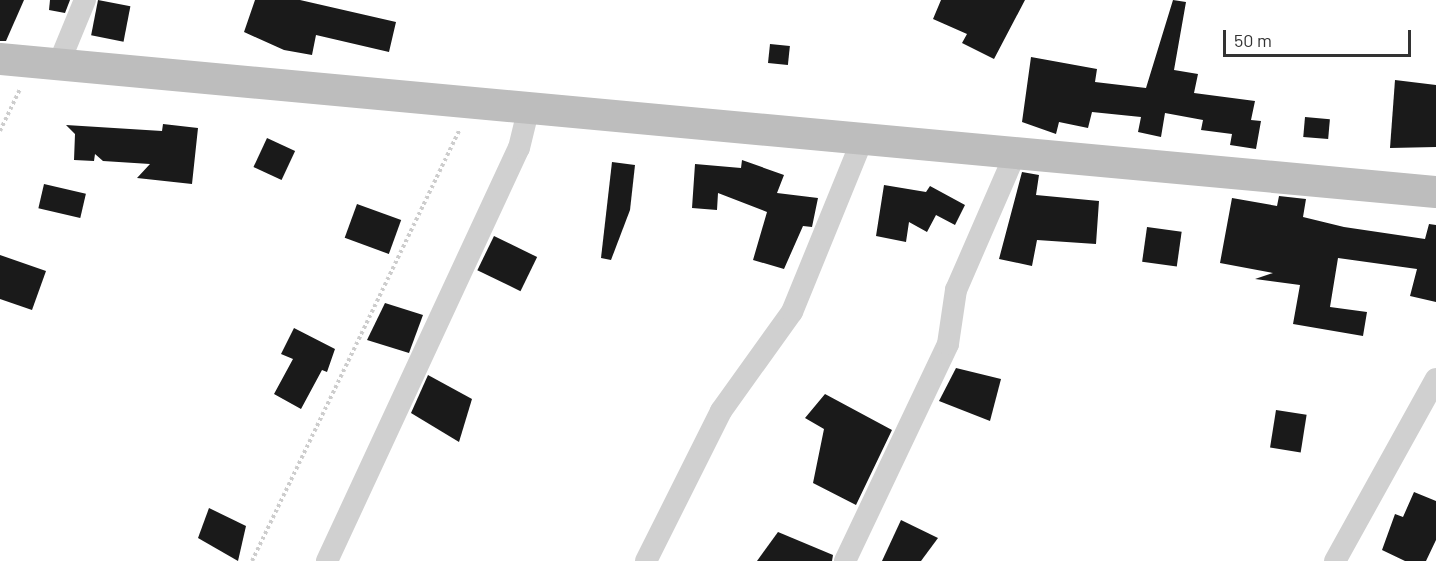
<!DOCTYPE html>
<html>
<head>
<meta charset="utf-8">
<style>
  body { margin:0 }
  #map { position:relative; width:1436px; height:561px; overflow:hidden; background:#fff; font-family:Barlow,sans-serif }
  div>[style] { position:absolute }
  .building>* { inset:0; background:#1a1a1a; transform-origin:0 0 }
  .path>* { height:4px; margin-top:-2px; transform-origin:0; background:repeating-linear-gradient(90deg,#cdcdcd 0 3px,transparent 0 6px) }
  .street>* { height:22px; margin:-11px; padding:0 11px; transform-origin:11px; border-radius:11px; background:#d0d0d0 }
  .secondary>* { height:32px; margin:-16px; padding:0 16px; transform-origin:16px; border-radius:16px; background:#bdbdbd }
  span { translate:-50% -50%; white-space:nowrap; text-align:center; line-height:1.15; -webkit-text-stroke:6px #fff; paint-order:stroke }
  .scale { position:absolute; left:1223px; top:30px; width:188px; height:27px; box-sizing:border-box; border:3px solid #333; border-top:0; padding-left:8px; font-size:18px; line-height:21px; white-space:nowrap; color:#333; -webkit-text-stroke:4px #fff; paint-order:stroke }
</style>
</head>
<body>
<div id="map">
  <div class="building">
    <i style="clip-path:polygon(0 0,24px 0,6px 41px,0 41px)"></i>
    <i style="clip-path:polygon(50px 0,70px 0,65px 13px,49px 10px)"></i>
    <i style="left:98px;top:0;width:33px;height:36px;rotate:11deg"></i>
    <i style="clip-path:polygon(255px 0,300px 0,396px 22px,389px 52px,316px 35px,312px 55px,284px 50px,244px 32px)"></i>
    <i style="clip-path:polygon(941px 0,1025px 0,994px 59px,962px 43px,967px 34px,933px 19px)"></i>
    <i style="clip-path:polygon(1173px 0,1186px 2px,1174px 70px,1198px 74px,1194px 93px,1255px 101px,1251px 120px,1261px 121px,1256px 149px,1230px 145px,1232px 134px,1201px 130px,1203px 120px,1165px 113px,1161px 137px,1138px 132px,1141px 117px,1092px 112px,1088px 128px,1059px 122px,1056px 134px,1022px 122px,1031px 57px,1097px 69px,1095px 82px,1146px 88px)"></i>
    <i style="left:770px;top:44px;width:20px;height:19px;rotate:6deg"></i>
    <i style="clip-path:polygon(1395px 80px,1436px 85px,1436px 147px,1390px 148px)"></i>
    <i style="left:1305px;top:117px;width:25px;height:20px;rotate:5deg"></i>
    <i style="clip-path:polygon(163px 124px,198px 128px,192px 184px,137px 178px,150px 164px,103px 161px,95px 154px,94px 161px,74px 160px,75px 134px,66px 125px,162px 131px)"></i>
    <i style="left:267px;top:138px;width:31px;height:32px;rotate:25deg"></i>
    <i style="clip-path:polygon(742px 160px,784px 175px,777px 193px,818px 198px,812px 227px,803px 226px,784px 269px,753px 260px,767px 212px,718px 193px,717px 210px,692px 208px,695px 164px,741px 168px)"></i>
    <i style="clip-path:polygon(612px 162px,635px 165px,630px 210px,611px 260px,601px 258px)"></i>
    <i style="clip-path:polygon(1022px 172px,1039px 175px,1036px 195px,1099px 201px,1096px 244px,1037px 240px,1032px 266px,999px 259px)"></i>
    <i style="left:44px;top:184px;width:43px;height:25px;rotate:13deg"></i>
    <i style="clip-path:polygon(884px 185px,926px 192px,930px 186px,965px 205px,955px 225px,936px 215px,927px 232px,909px 222px,906px 242px,876px 236px)"></i>
    <i style="clip-path:polygon(1279px 196px,1306px 199px,1303px 217px,1344px 227px,1425px 239px,1429px 224px,1436px 225px,1436px 302px,1410px 296px,1417px 269px,1338px 258px,1330px 307px,1367px 312px,1363px 336px,1293px 324px,1300px 285px,1255px 279px,1273px 273px,1220px 263px,1232px 198px,1277px 206px)"></i>
    <i style="left:357px;top:204px;width:47px;height:36px;rotate:20deg"></i>
    <i style="left:1147px;top:227px;width:35px;height:35px;rotate:8deg"></i>
    <i style="left:494px;top:236px;width:48px;height:38px;rotate:26deg"></i>
    <i style="clip-path:polygon(0 255px,46px 271px,32px 310px,0 299px)"></i>
    <i style="clip-path:polygon(385px 303px,423px 315px,409px 353px,367px 340px)"></i>
    <i style="clip-path:polygon(294px 328px,335px 349px,327px 372px,322px 370px,301px 409px,274px 394px,293px 359px,281px 354px)"></i>
    <i style="clip-path:polygon(956px 368px,1001px 379px,990px 421px,939px 401px)"></i>
    <i style="clip-path:polygon(428px 375px,472px 399px,459px 442px,411px 413px)"></i>
    <i style="clip-path:polygon(825px 394px,892px 430px,856px 505px,813px 483px,824px 429px,805px 418px)"></i>
    <i style="left:1276px;top:410px;width:31px;height:38px;rotate:9deg"></i>
    <i style="clip-path:polygon(1414px 492px,1436px 501px,1436px 540px,1426px 561px,1405px 561px,1382px 550px,1395px 514px,1403px 517px)"></i>
    <i style="clip-path:polygon(209px 508px,246px 526px,238px 561px,198px 538px)"></i>
    <i style="clip-path:polygon(901px 520px,938px 538px,921px 561px,882px 561px)"></i>
    <i style="clip-path:polygon(778px 532px,833px 555px,832px 561px,757px 561px)"></i>
  </div>
  <div class="path">
    <i style="left:0;top:131px;width:47px;rotate:-64.5deg"></i>
    <i style="left:252px;top:561px;width:479px;rotate:-64.3deg"></i>
  </div>
  <div class="street">
    <i style="left:59px;top:63px;width:68px;rotate:-67.6deg"></i>
    <i style="left:327px;top:561px;width:455px;rotate:-65.1deg"></i>
    <i style="left:519px;top:148px;width:42px;rotate:-76.3deg"></i>
    <i style="left:646px;top:561px;width:168px;rotate:-63.4deg"></i>
    <i style="left:721px;top:411px;width:122px;rotate:-54.4deg"></i>
    <i style="left:792px;top:312px;width:188px;rotate:-67.8deg"></i>
    <i style="left:845px;top:561px;width:240px;rotate:-64.6deg"></i>
    <i style="left:948px;top:344px;width:55px;rotate:-81.6deg"></i>
    <i style="left:956px;top:290px;width:150px;rotate:-66.5deg"></i>
    <i style="left:1335px;top:561px;width:208px;rotate:-61deg"></i>
  </div>
  <div class="secondary">
    <i style="left:0;top:59px;width:1442px;rotate:5.29deg"></i>
  </div>
  <div class="scale">50 m</div>
</div>
</body>
</html>
